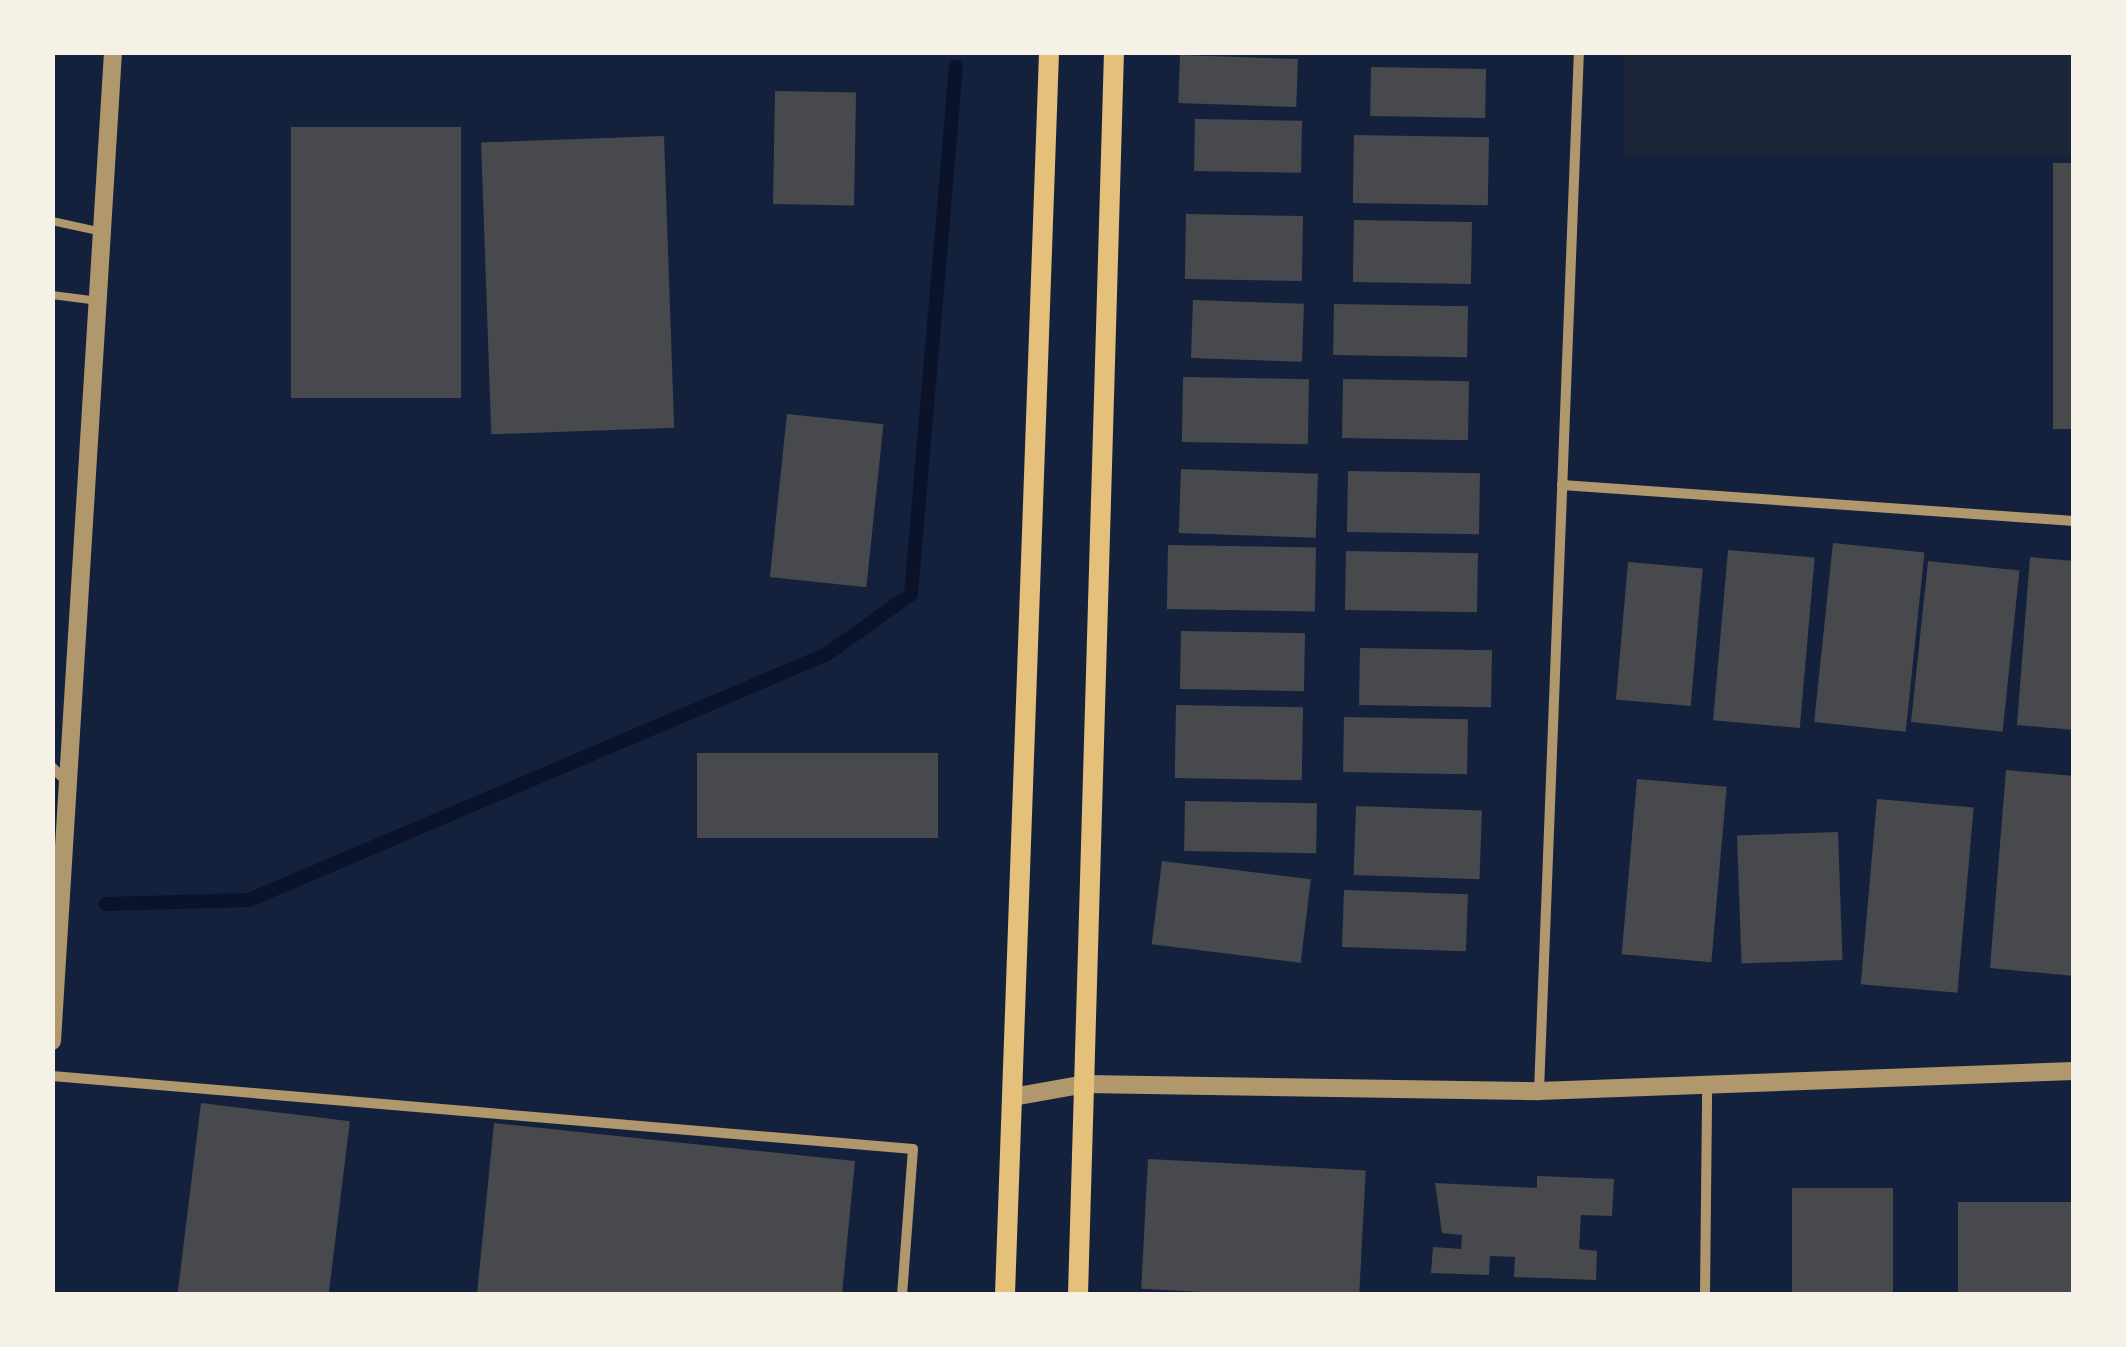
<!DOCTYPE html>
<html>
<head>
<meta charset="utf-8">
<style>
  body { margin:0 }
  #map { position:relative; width:2126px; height:1347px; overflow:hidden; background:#14213d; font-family:"IBM Plex Sans",sans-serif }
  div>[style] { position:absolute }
  .green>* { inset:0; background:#1d2539; transform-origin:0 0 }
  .stream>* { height:14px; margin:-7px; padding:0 7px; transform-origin:7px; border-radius:7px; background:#0b132b }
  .building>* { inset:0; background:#48494c; transform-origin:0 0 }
  .service>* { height:8px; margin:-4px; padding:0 4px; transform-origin:4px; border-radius:4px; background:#b1986c }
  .minor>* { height:10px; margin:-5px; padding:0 5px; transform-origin:5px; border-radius:5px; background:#b1986c }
  .tertiary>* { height:18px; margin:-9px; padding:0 9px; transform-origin:9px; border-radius:9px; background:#b1986c }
  .secondary>* { height:20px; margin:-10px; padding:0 10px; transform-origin:10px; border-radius:10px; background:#e5c07b }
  span { translate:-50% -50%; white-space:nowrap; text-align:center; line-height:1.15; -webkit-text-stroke:8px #f6f1e7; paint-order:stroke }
  .frame { position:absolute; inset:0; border:55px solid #f6f1e7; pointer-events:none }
</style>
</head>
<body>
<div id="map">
  <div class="green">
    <i style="left:1624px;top:53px;width:449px;height:102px"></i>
  </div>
  <div class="stream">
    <i style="left:106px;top:904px;width:143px;rotate:-1.6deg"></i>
    <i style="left:249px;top:900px;width:628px;rotate:-23.05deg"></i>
    <i style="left:827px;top:654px;width:103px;rotate:-35.5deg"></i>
    <i style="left:911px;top:594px;width:529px;rotate:-85.12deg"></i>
  </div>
  <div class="building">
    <i style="left:1180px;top:55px;width:118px;height:48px;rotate:2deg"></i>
    <i style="left:1371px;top:67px;width:115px;height:49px;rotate:1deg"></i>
    <i style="left:775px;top:91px;width:81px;height:113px;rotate:1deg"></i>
    <i style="left:1195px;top:119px;width:107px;height:52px;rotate:1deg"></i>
    <i style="left:461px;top:127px;width:271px;height:170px;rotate:90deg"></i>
    <i style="left:1354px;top:135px;width:135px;height:68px;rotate:1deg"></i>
    <i style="left:664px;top:136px;width:292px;height:183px;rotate:88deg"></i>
    <i style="left:2053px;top:163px;width:21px;height:266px"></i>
    <i style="left:1186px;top:214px;width:117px;height:65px;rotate:1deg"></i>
    <i style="left:1354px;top:220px;width:118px;height:62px;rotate:1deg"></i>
    <i style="left:1193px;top:300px;width:111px;height:58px;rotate:2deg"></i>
    <i style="left:1334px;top:304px;width:134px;height:51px;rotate:1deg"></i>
    <i style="left:1183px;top:377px;width:126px;height:65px;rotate:1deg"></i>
    <i style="left:1343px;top:379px;width:126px;height:59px;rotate:1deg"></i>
    <i style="left:787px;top:414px;width:97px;height:164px;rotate:6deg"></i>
    <i style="left:1181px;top:469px;width:137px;height:64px;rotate:2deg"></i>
    <i style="left:1348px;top:471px;width:132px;height:61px;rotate:1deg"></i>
    <i style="left:1833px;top:543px;width:92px;height:180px;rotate:6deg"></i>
    <i style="left:1168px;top:545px;width:148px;height:64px;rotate:1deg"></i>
    <i style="left:1728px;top:550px;width:87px;height:171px;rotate:5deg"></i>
    <i style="left:1346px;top:551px;width:132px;height:59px;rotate:1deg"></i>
    <i style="clip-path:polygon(2030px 557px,2074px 561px,2074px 730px,2017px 725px)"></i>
    <i style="left:1928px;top:561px;width:92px;height:162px;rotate:6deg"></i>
    <i style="left:1628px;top:562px;width:75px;height:138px;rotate:5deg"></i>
    <i style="left:1181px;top:631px;width:124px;height:58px;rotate:1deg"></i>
    <i style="left:1360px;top:648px;width:132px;height:57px;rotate:1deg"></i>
    <i style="left:1176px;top:705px;width:127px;height:73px;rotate:1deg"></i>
    <i style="left:1344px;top:717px;width:124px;height:55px;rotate:1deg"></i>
    <i style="left:697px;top:753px;width:241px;height:85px"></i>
    <i style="clip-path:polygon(2006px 770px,2074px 776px,2074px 976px,1990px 968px)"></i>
    <i style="left:1637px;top:779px;width:90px;height:176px;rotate:5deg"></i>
    <i style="left:1877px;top:799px;width:97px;height:186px;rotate:5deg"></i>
    <i style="left:1185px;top:801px;width:132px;height:50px;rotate:1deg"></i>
    <i style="left:1356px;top:806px;width:126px;height:69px;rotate:2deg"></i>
    <i style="left:1838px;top:832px;width:128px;height:101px;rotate:88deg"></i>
    <i style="left:1162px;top:861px;width:150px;height:84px;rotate:7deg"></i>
    <i style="left:1344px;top:890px;width:124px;height:57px;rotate:2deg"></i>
    <i style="left:201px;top:1103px;width:150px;height:192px;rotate:7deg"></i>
    <i style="clip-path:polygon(494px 1123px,855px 1161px,842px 1294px,477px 1294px)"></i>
    <i style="left:1148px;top:1159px;width:218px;height:130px;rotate:3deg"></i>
    <i style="clip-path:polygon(1537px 1176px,1614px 1179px,1612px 1216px,1581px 1215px,1579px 1249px,1597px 1251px,1596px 1280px,1514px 1277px,1515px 1257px,1490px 1256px,1489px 1275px,1431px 1273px,1433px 1247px,1461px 1249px,1462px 1235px,1442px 1233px,1435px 1183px,1537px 1188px)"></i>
    <i style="left:1792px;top:1188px;width:101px;height:106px"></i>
    <i style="left:1958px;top:1202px;width:116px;height:92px"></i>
  </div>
  <div class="service">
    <i style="left:52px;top:221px;width:51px;rotate:12.4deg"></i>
    <i style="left:52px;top:295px;width:47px;rotate:7.3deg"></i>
  </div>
  <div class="minor">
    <i style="left:1562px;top:485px;width:513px;rotate:4.02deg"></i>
    <i style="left:52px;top:767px;width:23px;rotate:45deg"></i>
    <i style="left:52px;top:1076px;width:864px;rotate:4.85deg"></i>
    <i style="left:913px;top:1149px;width:145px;rotate:94.3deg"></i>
    <i style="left:1539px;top:1091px;width:1040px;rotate:-87.8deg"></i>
    <i style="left:1705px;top:1294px;width:206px;rotate:-89.4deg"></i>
  </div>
  <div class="tertiary">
    <i style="left:52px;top:1041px;width:991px;rotate:-86.47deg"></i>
    <i style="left:1012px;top:1097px;width:74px;rotate:-10.1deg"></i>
    <i style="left:1085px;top:1084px;width:454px;rotate:0.9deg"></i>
    <i style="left:1539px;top:1091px;width:535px;rotate:-2.14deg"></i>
  </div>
  <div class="secondary">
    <i style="left:1005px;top:1294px;width:1243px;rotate:-87.97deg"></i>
    <i style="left:1078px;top:1294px;width:1243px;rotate:-88.34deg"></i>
  </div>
  <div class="frame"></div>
</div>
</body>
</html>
